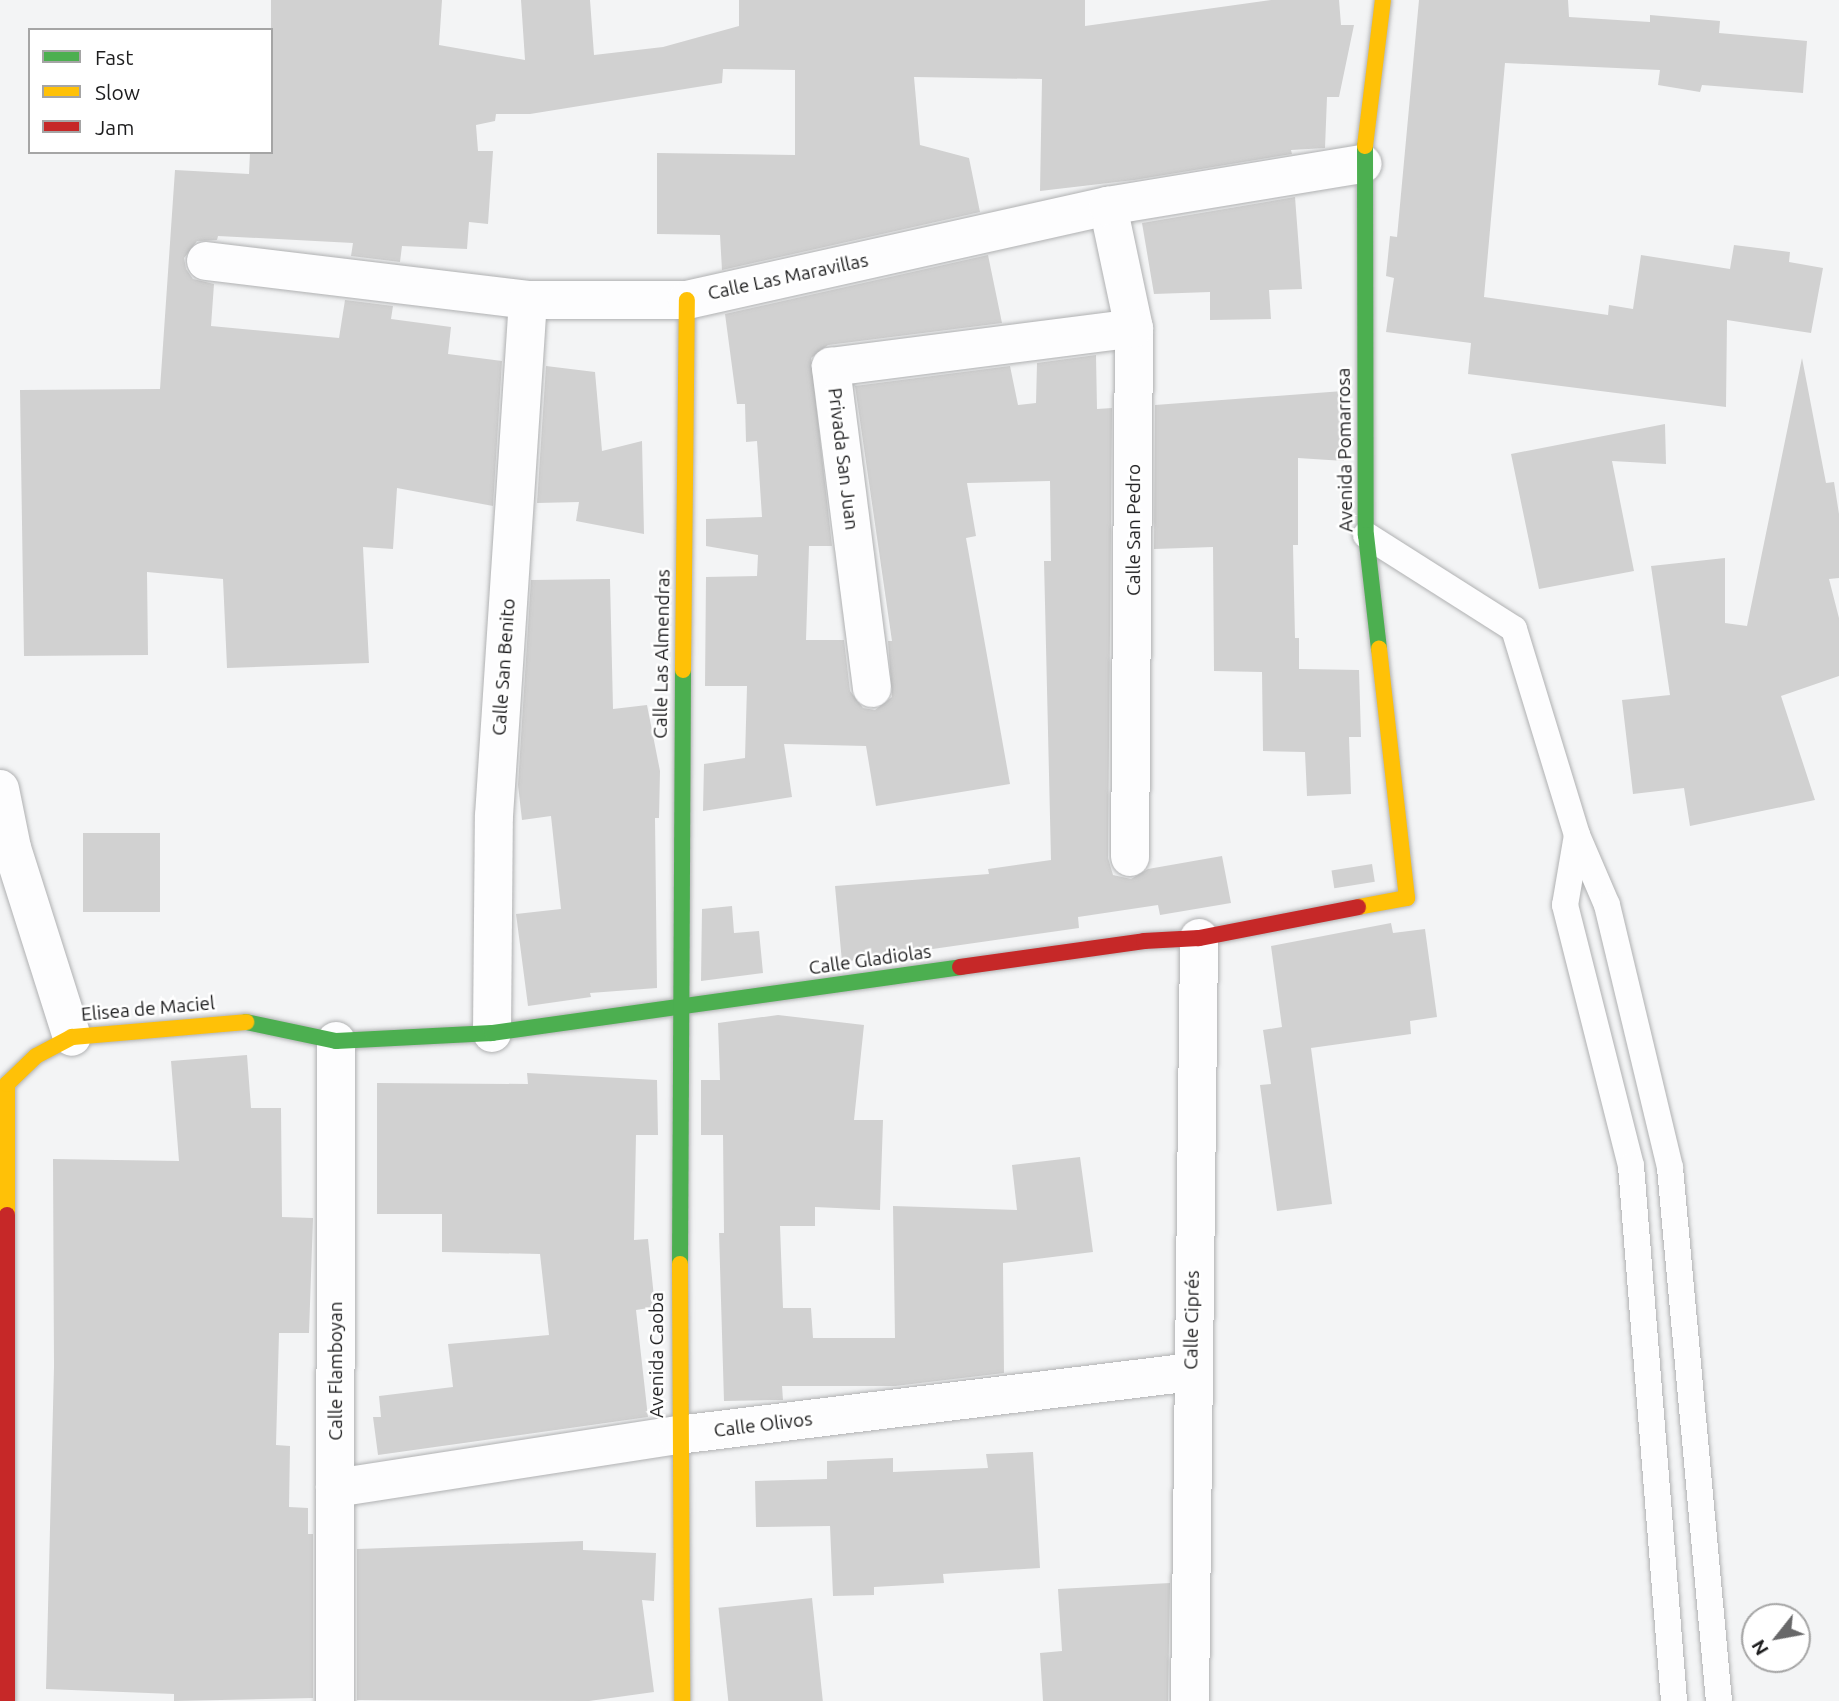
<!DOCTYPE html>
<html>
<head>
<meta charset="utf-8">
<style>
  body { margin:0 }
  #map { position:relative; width:1839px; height:1701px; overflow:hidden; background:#f3f4f5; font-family:Ubuntu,sans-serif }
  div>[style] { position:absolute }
  .building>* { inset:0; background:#d1d1d1; transform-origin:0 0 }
  .roads { filter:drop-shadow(0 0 2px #b0b1b2) drop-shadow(0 0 2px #b0b1b2) }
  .lane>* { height:26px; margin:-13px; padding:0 13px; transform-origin:13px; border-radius:13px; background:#fdfdfe }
  .street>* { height:38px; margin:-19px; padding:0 19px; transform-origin:19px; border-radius:19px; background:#fdfdfe }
  .fast>* { height:16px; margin:-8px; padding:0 8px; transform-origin:8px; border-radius:8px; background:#4caf50 }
  .slow>* { height:16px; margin:-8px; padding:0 8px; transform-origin:8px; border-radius:8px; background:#ffc107 }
  .jam>* { height:16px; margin:-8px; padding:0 8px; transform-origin:8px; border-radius:8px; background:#c62828 }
  span { translate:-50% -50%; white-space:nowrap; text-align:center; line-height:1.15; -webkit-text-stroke:5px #fff; paint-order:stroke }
  .street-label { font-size:19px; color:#1d1d1e }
  .legend { position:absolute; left:28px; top:28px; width:245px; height:126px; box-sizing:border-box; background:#fff; border:2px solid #a5a5a5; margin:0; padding:9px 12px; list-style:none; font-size:21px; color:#1d1d1e }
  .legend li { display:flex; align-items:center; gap:14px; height:35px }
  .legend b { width:35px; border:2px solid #a5a5a5 }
  .north { position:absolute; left:1741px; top:1603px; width:70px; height:70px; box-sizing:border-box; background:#fff; border:2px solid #a5a5a5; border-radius:50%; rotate:239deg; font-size:19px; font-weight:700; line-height:28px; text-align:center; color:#1d1d1e }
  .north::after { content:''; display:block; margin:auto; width:24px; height:32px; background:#686869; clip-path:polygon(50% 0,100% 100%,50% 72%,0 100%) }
</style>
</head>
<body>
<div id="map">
  <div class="building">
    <i style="clip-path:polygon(271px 0,442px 0,439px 45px,525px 60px,521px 0,590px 0,594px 55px,663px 47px,739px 26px,739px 0,1085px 0,1085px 26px,1271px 0,1339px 0,1341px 25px,1354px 25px,1339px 97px,1327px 97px,1325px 148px,1291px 150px,1292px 154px,1134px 180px,1040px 191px,1042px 79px,914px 77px,920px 145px,969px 158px,980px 212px,722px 270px,720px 235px,657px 234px,657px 153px,795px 155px,795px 70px,723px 69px,722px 83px,530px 114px,496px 114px,495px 121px,476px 125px,478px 151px,493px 151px,488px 224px,469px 222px,467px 249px,402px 246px,400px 262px,351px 256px,353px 243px,218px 236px,217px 240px,197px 241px,184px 258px,186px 269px,193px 279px,214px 284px,211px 326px,339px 338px,345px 300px,393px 306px,391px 319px,451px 327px,448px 354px,502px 361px,493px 506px,397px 488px,393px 549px,363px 547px,369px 663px,227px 668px,223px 579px,147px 572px,148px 655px,24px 656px,20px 390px,160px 389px,175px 170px,249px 174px,250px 152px,271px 152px)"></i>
    <i style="clip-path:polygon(1419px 0,1568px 0,1569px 17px,1650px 22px,1650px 15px,1720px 21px,1719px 33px,1807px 41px,1803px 93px,1702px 85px,1700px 92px,1658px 85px,1660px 70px,1505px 63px,1484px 297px,1608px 315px,1609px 305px,1633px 309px,1641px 255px,1730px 269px,1734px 245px,1790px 252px,1789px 262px,1823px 268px,1811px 333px,1727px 320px,1726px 407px,1468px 374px,1471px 343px,1386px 332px,1394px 278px,1386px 276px,1390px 236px,1397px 237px)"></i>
    <i style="clip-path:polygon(1295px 197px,1302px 289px,1269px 290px,1271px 319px,1210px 320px,1210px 292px,1154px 294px,1142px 223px)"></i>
    <i style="clip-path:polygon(988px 255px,1002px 323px,828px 345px,811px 358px,832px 546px,809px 546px,806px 640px,844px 640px,850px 691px,863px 708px,875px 710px,892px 697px,888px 641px,892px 641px,855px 386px,1010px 366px,1018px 405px,1036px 403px,1037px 363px,1096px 355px,1097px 409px,1112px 408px,1108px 858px,1113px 875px,1131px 879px,1148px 869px,1222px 856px,1231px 903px,1160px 915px,1158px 905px,1078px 917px,1079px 928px,842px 962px,835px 886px,989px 874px,988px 869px,1051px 860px,1044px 561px,1051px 561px,1050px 481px,967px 483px,976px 536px,966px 538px,1010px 784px,876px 806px,866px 746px,784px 744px,792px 797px,703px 811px,704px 764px,745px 758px,747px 686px,705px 686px,706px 577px,757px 576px,758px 555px,706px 546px,706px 519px,762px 517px,757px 441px,746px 442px,745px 404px,737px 404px,725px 314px)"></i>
    <i style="clip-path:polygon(1802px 358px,1826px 483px,1834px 482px,1839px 514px,1839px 578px,1829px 579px,1839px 618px,1839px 676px,1781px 696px,1815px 800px,1690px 826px,1684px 788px,1633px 794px,1622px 700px,1670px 695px,1651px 566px,1725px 558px,1725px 623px,1747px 626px)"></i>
    <i style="clip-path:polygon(546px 366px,595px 372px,602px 451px,642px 441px,644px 534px,576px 521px,579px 502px,537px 503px)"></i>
    <i style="clip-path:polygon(1343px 391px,1344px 461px,1298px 458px,1298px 545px,1293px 545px,1295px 638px,1299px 638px,1299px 669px,1359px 670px,1361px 737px,1349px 737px,1351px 794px,1307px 796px,1305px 752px,1263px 751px,1262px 672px,1214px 671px,1213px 547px,1154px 549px,1155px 405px)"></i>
    <i style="clip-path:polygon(1665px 424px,1666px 464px,1612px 461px,1634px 571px,1539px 589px,1511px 454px)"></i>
    <i style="clip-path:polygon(610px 579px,613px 709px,647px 705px,660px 771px,659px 818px,655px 818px,657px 988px,590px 993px,591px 997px,528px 1006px,516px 914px,561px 909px,551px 816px,522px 820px,518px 785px,531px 580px)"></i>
    <i style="left:83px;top:833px;width:77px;height:79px"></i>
    <i style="left:1372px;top:864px;width:18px;height:41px;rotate:81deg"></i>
    <i style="clip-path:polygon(732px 906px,734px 933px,759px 931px,763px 973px,701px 981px,702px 909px)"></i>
    <i style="clip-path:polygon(1391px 923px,1393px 933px,1425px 929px,1437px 1017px,1410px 1021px,1411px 1034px,1311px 1048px,1332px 1204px,1277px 1211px,1260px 1085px,1271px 1084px,1263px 1030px,1282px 1027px,1271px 946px)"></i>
    <i style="clip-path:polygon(778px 1015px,864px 1025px,854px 1120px,883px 1120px,880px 1210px,815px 1207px,815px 1226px,780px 1226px,783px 1308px,811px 1308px,813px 1338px,895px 1338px,893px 1206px,1017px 1210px,1012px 1165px,1080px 1157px,1093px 1252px,1003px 1263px,1004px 1373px,895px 1386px,782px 1386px,783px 1400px,724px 1401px,719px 1233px,724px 1233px,723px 1135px,701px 1135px,701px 1080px,720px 1080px,718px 1023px)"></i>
    <i style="clip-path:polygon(247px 1055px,251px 1108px,281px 1108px,282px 1217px,313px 1218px,309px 1333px,279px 1333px,276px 1445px,290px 1446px,289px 1507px,308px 1508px,308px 1534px,313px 1534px,313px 1698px,174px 1701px,174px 1694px,46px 1689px,54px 1367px,53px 1159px,179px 1161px,171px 1061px)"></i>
    <i style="clip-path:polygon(527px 1073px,657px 1080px,658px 1135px,636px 1135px,634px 1240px,648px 1239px,655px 1307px,636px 1310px,648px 1417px,378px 1455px,373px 1417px,381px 1417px,379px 1396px,453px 1387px,448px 1344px,549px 1335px,540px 1254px,442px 1252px,442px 1214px,377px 1214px,377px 1083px,528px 1084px)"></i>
    <i style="clip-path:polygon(1033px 1452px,1040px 1568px,943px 1574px,944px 1583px,874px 1587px,874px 1595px,833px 1596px,830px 1526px,756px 1527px,755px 1481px,827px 1479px,827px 1461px,893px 1458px,893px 1472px,988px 1468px,986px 1454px)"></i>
    <i style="clip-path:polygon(583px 1541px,583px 1550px,656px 1553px,654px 1601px,642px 1600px,654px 1692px,589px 1701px,357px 1700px,357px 1549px)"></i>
    <i style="clip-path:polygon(1170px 1583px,1168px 1701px,1043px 1701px,1040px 1653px,1062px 1651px,1058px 1589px)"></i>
    <i style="left:812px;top:1598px;width:104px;height:94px;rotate:84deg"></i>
  </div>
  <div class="roads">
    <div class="lane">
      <i style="left:1366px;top:535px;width:175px;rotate:32.4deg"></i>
      <i style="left:1514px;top:629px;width:215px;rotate:73deg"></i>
      <i style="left:1577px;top:835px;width:76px;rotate:66.8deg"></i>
      <i style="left:1607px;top:905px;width:270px;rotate:76.5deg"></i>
      <i style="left:1670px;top:1168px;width:535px;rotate:84.75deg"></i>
      <i style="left:1577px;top:835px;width:71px;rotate:99.7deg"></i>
      <i style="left:1565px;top:905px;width:269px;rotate:75.8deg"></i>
      <i style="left:1631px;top:1166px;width:537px;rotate:85.4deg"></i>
    </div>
    <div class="street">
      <i style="left:1108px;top:206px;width:125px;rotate:78deg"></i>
      <i style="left:1134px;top:328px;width:529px;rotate:90.43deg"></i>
      <i style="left:206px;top:261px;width:324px;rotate:6.9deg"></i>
      <i style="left:528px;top:300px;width:159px"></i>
      <i style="left:687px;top:300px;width:431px;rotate:-12.6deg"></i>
      <i style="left:1108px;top:206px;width:258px;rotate:-9.4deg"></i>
      <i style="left:872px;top:688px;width:324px;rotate:-97.3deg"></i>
      <i style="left:831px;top:367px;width:305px;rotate:-7.3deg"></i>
      <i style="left:0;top:789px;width:60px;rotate:78.5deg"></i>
      <i style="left:12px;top:848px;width:198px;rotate:72.4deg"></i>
      <i style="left:492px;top:1033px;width:217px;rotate:-89.5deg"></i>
      <i style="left:494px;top:816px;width:517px;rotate:-86.23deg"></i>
      <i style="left:335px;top:1488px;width:347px;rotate:-8.8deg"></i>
      <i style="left:678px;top:1435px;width:518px;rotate:-6.99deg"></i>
      <i style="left:335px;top:1701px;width:660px;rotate:-89.91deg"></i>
      <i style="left:1190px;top:1701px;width:763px;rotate:-89.32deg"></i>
    </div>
    <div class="fast">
      <i style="left:1365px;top:146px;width:389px;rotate:89.9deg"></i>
      <i style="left:1366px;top:535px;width:115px;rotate:83.5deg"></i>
      <i style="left:246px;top:1022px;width:92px;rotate:11.9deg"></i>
      <i style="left:336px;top:1041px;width:156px;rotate:-2.9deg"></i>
      <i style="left:492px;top:1033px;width:473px;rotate:-8deg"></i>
      <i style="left:680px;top:1264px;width:594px;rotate:-89.71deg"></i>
    </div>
    <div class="slow">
      <i style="left:1365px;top:146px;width:147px;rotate:-83deg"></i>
      <i style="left:683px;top:670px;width:370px;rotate:-89.4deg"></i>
      <i style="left:1358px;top:907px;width:50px;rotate:-10.4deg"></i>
      <i style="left:1407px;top:898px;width:251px;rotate:-96.4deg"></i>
      <i style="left:7px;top:1215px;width:131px;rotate:-90deg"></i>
      <i style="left:7px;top:1084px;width:40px;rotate:-44deg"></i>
      <i style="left:36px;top:1056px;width:41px;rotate:-27.8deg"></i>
      <i style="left:72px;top:1037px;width:175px;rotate:-4.9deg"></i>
      <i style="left:680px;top:1264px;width:437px;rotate:89.7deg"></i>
    </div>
    <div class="jam">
      <i style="left:960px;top:967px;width:186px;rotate:-8deg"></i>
      <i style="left:1144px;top:941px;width:55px;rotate:-3.1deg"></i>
      <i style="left:1199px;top:938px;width:162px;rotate:-11deg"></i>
      <i style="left:7px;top:1215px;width:486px;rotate:90deg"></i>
    </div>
  </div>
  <div class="street-label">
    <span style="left:788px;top:277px;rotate:-12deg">Calle Las Maravillas</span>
    <span style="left:1345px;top:450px;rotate:-91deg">Avenida Pomarrosa</span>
    <span style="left:843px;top:459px;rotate:83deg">Privada San Juan</span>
    <span style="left:1134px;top:530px;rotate:-90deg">Calle San Pedro</span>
    <span style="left:662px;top:654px;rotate:-89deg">Calle Las Almendras</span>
    <span style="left:504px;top:667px;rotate:-86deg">Calle San Benito</span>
    <span style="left:870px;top:960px;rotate:-8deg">Calle Gladiolas</span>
    <span style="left:148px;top:1009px;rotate:-5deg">Elisea de Maciel</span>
    <span style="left:1192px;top:1320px;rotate:-89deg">Calle Ciprés</span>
    <span style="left:657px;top:1355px;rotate:-90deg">Avenida Caoba</span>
    <span style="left:336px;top:1371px;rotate:-90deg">Calle Flamboyan</span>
    <span style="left:763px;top:1425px;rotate:-7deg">Calle Olivos</span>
  </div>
  <ul class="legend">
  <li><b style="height:9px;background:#4caf50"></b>Fast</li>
  <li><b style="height:9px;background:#ffc107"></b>Slow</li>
  <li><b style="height:9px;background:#c62828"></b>Jam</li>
  </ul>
  <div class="north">N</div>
</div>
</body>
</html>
